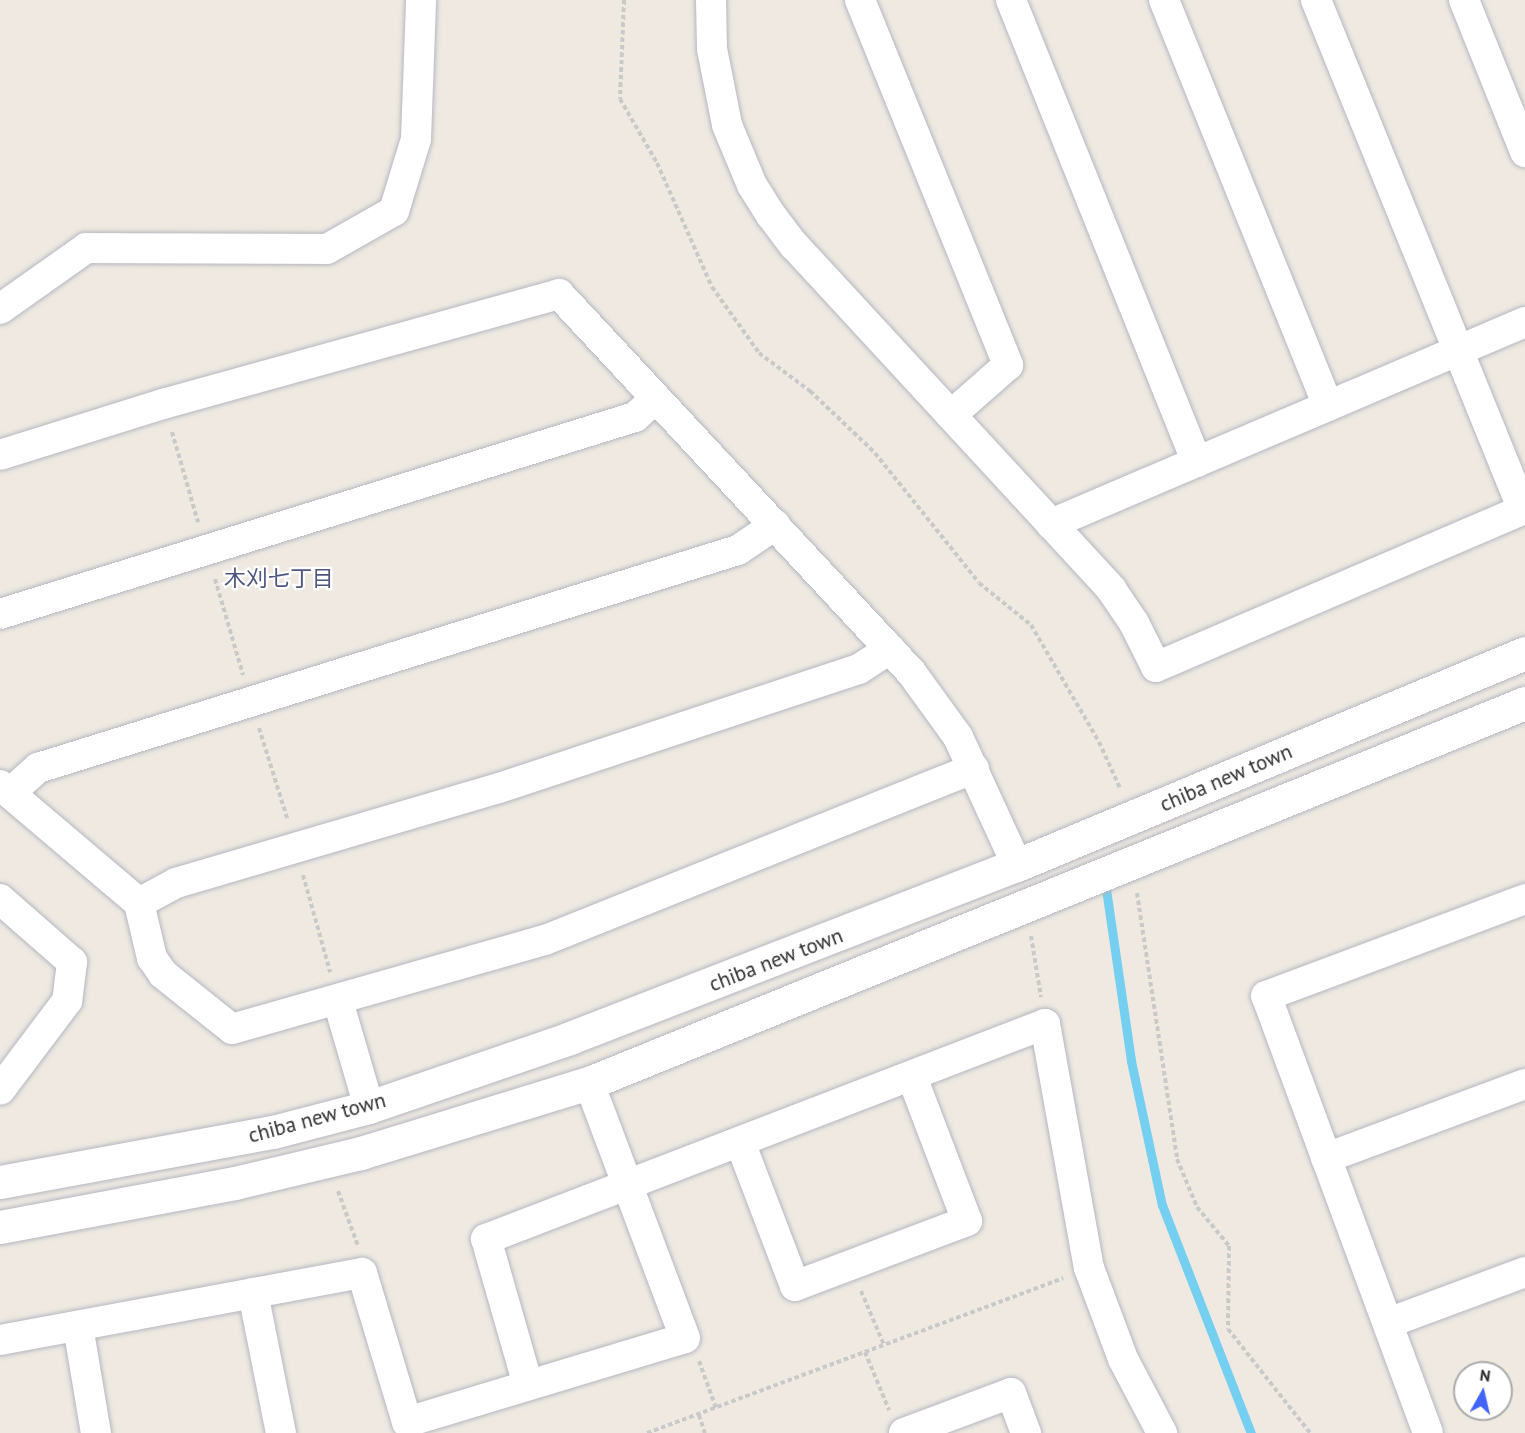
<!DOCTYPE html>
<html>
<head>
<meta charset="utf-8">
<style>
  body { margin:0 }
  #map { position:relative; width:1525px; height:1433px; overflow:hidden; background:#efe9e1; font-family:"PT Sans","Noto Sans JP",sans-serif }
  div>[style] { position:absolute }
  .stream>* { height:9px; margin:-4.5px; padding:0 4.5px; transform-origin:4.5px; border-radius:4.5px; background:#75cff0 }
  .path>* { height:4px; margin-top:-2px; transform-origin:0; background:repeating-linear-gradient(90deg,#c9c9c9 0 4.5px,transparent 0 7.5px) }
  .roads { filter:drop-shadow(0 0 2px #b4b7c1) drop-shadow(0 0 2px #b4b7c1) }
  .street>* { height:30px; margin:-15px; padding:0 15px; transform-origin:15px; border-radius:15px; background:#fff }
  .secondary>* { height:33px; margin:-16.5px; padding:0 16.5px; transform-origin:16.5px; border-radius:16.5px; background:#fff }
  span { translate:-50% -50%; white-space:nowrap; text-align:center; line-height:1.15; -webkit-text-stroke:4.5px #fff; paint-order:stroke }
  .street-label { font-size:21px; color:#2e2e2e }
  .neighbourhood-label { font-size:22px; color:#4d5680 }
  .north { position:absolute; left:1453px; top:1361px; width:60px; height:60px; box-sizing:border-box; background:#fff; border:2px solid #ababab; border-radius:50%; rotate:8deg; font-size:16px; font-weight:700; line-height:24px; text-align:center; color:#2e2e2e }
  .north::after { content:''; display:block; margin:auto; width:21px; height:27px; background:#4264fb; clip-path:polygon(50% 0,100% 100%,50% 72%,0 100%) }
</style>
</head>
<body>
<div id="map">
  <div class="stream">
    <i style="left:1106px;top:889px;width:174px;rotate:81.7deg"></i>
    <i style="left:1131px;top:1061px;width:147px;rotate:77.9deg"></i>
    <i style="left:1162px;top:1205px;width:245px;rotate:68.7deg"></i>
  </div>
  <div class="path">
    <i style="left:624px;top:0;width:99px;rotate:92.3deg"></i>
    <i style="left:620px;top:99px;width:74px;rotate:60deg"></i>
    <i style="left:657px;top:163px;width:136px;rotate:66.1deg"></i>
    <i style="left:712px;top:287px;width:81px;rotate:54.5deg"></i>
    <i style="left:759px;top:353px;width:64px;rotate:36.7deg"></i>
    <i style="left:810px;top:391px;width:90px;rotate:43.6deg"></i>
    <i style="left:875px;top:453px;width:166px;rotate:51.3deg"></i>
    <i style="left:979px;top:583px;width:67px;rotate:38.9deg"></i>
    <i style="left:1031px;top:625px;width:135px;rotate:59.8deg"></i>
    <i style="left:1099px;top:742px;width:51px;rotate:65.5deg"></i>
    <i style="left:172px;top:432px;width:94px;rotate:73.9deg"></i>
    <i style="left:215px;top:579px;width:100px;rotate:73.7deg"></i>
    <i style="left:259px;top:728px;width:97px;rotate:72.7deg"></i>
    <i style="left:303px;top:875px;width:101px;rotate:74.4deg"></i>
    <i style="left:1137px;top:893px;width:269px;rotate:81.4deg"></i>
    <i style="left:1177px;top:1159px;width:52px;rotate:67.4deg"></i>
    <i style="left:1197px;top:1207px;width:50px;rotate:50.6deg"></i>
    <i style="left:1229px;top:1246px;width:83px;rotate:90.7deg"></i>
    <i style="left:1228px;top:1329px;width:132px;rotate:51.7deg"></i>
    <i style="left:1031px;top:936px;width:62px;rotate:80.7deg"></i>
    <i style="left:338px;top:1191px;width:59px;rotate:70deg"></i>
    <i style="left:861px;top:1291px;width:59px;rotate:66.9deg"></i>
    <i style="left:865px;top:1352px;width:63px;rotate:67.5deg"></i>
    <i style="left:699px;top:1361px;width:50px;rotate:70.1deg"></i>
    <i style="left:699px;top:1415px;width:19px;rotate:72deg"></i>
    <i style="left:647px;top:1433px;width:444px;rotate:-20.4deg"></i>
  </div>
  <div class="roads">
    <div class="street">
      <i style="left:711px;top:0;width:49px;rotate:88.8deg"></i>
      <i style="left:712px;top:49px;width:77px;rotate:78.8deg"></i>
      <i style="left:727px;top:125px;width:65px;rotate:67.4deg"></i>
      <i style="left:752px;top:185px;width:36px;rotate:58deg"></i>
      <i style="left:771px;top:215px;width:38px;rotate:53deg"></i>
      <i style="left:794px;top:245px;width:468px;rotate:47.3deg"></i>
      <i style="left:1111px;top:589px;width:41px;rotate:55.9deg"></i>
      <i style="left:1134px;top:623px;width:49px;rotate:63.4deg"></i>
      <i style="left:1156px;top:667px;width:401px;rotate:-23.2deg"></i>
      <i style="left:860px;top:0;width:394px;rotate:67.9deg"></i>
      <i style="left:1008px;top:365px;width:76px;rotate:138.7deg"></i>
      <i style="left:1011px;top:0;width:498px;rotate:68.1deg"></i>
      <i style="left:1164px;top:0;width:438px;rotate:68deg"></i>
      <i style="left:1316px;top:0;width:550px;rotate:67.91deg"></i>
      <i style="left:1464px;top:0;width:164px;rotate:68.1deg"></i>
      <i style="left:0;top:309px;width:105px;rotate:-35.3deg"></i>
      <i style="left:86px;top:248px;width:241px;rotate:0.2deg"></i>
      <i style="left:327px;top:249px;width:77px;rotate:-29.6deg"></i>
      <i style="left:394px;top:211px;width:75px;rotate:-73deg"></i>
      <i style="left:416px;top:139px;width:139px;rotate:-87.9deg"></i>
      <i style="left:0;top:455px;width:171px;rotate:-17.4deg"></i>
      <i style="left:163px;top:404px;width:411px;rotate:-15.5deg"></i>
      <i style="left:559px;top:294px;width:517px;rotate:47.04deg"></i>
      <i style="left:911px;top:672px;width:80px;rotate:54.1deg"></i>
      <i style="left:958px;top:737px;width:141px;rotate:65.3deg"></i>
      <i style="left:1051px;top:524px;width:515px;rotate:-23.08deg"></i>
      <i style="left:0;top:614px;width:665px;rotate:-17.24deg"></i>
      <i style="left:635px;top:417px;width:28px;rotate:-42deg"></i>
      <i style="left:0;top:785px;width:182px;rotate:40.3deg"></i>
      <i style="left:139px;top:903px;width:57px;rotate:76.7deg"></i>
      <i style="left:152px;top:958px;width:19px;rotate:55deg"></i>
      <i style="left:163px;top:974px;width:88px;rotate:38.6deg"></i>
      <i style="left:232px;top:1029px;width:325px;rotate:-15.9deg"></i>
      <i style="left:545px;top:940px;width:462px;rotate:-21.8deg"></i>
      <i style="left:10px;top:793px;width:38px;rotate:-42deg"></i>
      <i style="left:38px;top:768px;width:733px;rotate:-17.3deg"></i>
      <i style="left:738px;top:550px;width:45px;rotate:-34deg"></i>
      <i style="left:0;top:899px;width:96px;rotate:41.2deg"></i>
      <i style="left:72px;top:962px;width:39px;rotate:97deg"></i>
      <i style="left:67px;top:1001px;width:111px;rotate:127deg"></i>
      <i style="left:139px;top:903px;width:42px;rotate:-28.4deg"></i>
      <i style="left:176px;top:883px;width:337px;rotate:-16.4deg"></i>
      <i style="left:499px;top:788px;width:379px;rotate:-18.3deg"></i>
      <i style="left:859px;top:669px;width:37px;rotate:-33deg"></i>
      <i style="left:338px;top:1001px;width:110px;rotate:73.7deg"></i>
      <i style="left:740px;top:1142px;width:154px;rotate:69.1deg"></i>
      <i style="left:795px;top:1286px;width:184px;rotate:-20.7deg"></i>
      <i style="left:967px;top:1221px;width:154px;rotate:-110.9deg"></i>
      <i style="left:1326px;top:1158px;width:212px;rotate:-20.4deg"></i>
      <i style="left:253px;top:1293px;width:143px;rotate:78.7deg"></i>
      <i style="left:1388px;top:1323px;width:146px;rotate:-20.4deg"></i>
      <i style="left:78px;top:1326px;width:109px;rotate:80.5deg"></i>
      <i style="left:0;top:1340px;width:368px;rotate:-10.5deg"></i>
      <i style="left:362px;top:1273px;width:156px;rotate:73.2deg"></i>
      <i style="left:407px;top:1422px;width:290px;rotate:-16.8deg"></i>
      <i style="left:685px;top:1338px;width:272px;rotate:-110.6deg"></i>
      <i style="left:528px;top:1385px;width:152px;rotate:-106deg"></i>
      <i style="left:486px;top:1239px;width:599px;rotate:-21.04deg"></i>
      <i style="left:1045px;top:1024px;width:248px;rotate:79.8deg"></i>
      <i style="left:1089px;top:1268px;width:97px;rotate:69.5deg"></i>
      <i style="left:1123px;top:1359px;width:84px;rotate:62.2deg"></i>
      <i style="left:904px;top:1433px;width:114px;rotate:-20.5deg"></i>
      <i style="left:1011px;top:1393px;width:43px;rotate:69.4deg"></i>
      <i style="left:1428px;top:1433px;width:466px;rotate:-110.3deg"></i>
      <i style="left:1266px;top:996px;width:277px;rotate:-20.5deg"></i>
    </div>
    <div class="secondary">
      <i style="left:0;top:1182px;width:278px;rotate:-10.4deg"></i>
      <i style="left:273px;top:1132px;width:99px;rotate:-14.6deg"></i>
      <i style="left:369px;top:1107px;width:213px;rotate:-18.9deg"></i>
      <i style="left:570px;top:1038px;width:479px;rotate:-21.2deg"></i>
      <i style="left:1017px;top:865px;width:550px;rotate:-22.65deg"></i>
      <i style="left:0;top:1227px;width:239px;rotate:-10.6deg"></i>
      <i style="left:235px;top:1183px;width:130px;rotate:-13.4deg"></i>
      <i style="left:361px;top:1153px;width:239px;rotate:-17.1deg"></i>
      <i style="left:589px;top:1083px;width:1010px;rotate:-22.1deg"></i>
    </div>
  </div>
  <div class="street-label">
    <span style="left:1226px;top:778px;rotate:-23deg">chiba new town</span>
    <span style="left:776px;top:960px;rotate:-21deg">chiba new town</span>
    <span style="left:317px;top:1118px;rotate:-15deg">chiba new town</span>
  </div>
  <div class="neighbourhood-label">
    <span style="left:279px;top:579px">木刈七丁目</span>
  </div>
  <div class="north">N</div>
</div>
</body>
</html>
